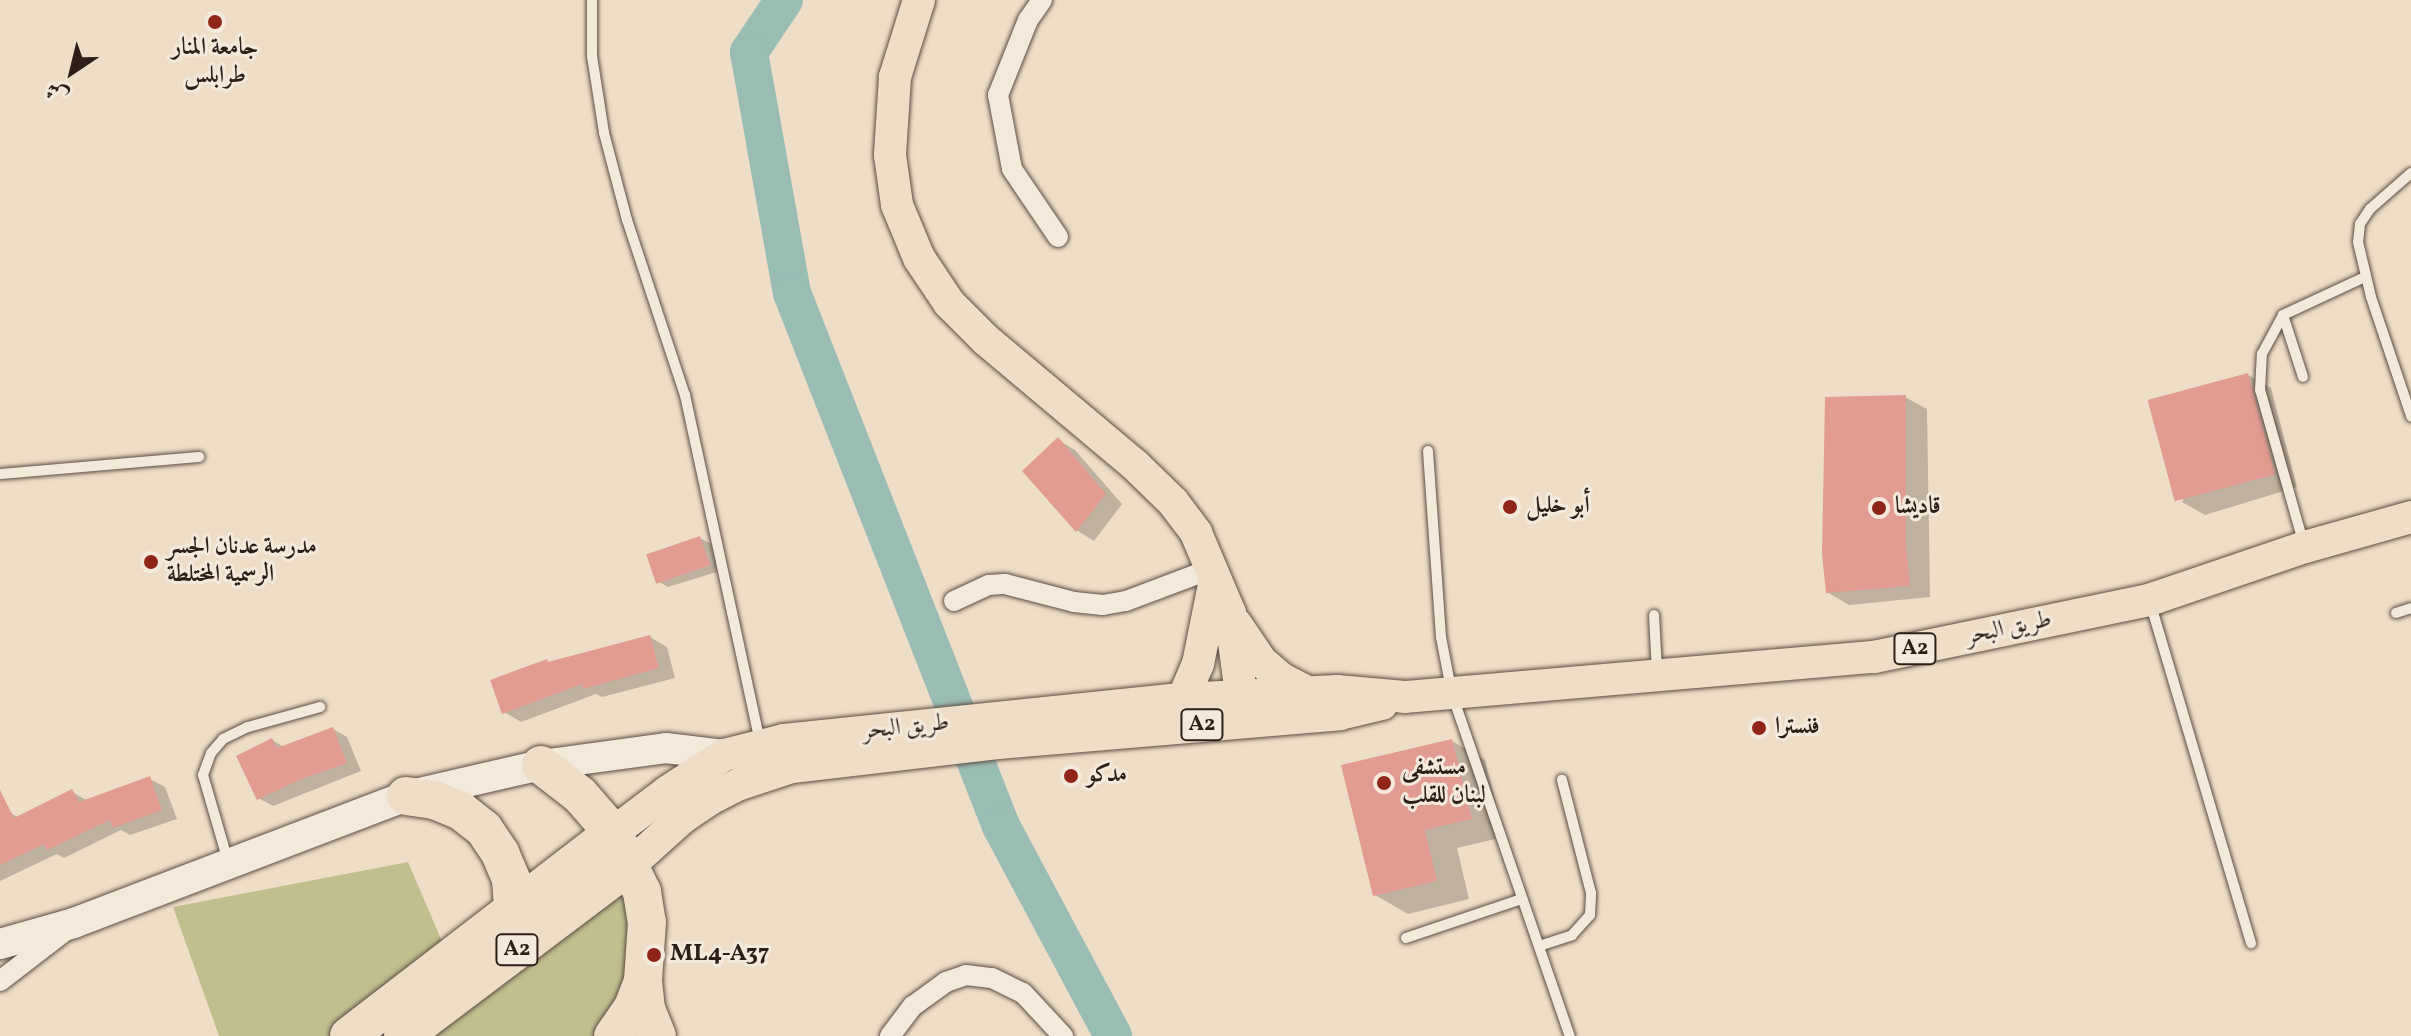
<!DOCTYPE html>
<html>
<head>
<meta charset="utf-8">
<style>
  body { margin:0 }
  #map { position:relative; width:2411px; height:1036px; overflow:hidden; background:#eedec7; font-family:Vollkorn,Amiri,serif }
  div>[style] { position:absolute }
  .green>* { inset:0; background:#c1bf90 }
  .shadow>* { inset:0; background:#0003 }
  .river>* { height:38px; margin:-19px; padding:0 19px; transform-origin:19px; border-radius:19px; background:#99bcb3 }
  .building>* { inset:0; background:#e19b91; transform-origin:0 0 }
  .roads { filter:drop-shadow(0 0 2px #5d4e43) drop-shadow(0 0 2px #5d4e43) }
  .lane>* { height:10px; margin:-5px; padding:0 5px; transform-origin:5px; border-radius:5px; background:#f4eadb }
  .street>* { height:20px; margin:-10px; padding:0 10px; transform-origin:10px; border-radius:10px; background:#f4eadb }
  .secondary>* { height:30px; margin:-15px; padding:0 15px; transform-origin:15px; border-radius:15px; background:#f4eadb }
  .primary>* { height:32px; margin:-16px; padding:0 16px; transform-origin:16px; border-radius:16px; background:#eedec7 }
  .highway>* { height:38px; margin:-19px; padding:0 19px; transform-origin:19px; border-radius:19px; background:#eedec7 }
  .dots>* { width:22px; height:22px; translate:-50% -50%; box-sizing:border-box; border:4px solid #f4eadb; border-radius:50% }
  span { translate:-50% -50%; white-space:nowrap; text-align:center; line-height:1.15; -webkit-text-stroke:6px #f4eadb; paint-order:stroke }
  .shield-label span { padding:2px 6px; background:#f4eadb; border:2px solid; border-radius:6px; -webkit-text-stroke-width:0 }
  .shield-label { font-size:22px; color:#2d1e17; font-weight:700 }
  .poi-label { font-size:24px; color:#2d1e17; font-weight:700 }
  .left { translate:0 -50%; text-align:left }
  .street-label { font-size:24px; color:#2d1e17 }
  .north { position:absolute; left:32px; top:32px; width:80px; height:80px; -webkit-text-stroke:6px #f4eadb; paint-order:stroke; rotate:215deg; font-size:22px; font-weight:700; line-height:32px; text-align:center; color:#2d1e17 }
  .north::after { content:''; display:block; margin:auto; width:28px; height:36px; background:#2d1e17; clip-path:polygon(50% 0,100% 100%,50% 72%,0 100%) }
</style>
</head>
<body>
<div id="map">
  <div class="green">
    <i style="clip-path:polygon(408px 862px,459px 981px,616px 880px,627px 897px,633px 1036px,219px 1036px,173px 907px)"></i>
  </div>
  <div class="shadow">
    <i style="clip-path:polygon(2248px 375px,2271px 388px,2297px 487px,2205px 515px,2182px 502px)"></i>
    <i style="clip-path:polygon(1905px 397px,1927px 409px,1930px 597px,1849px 605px,1827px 592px)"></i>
    <i style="clip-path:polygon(1058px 440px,1075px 450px,1122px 504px,1094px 541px,1078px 531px,1025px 471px)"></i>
    <i style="clip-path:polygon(700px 538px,711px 544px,720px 571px,668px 587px,656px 580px)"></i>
    <i style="clip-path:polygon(650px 637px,667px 647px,675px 678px,602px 697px,596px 694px,521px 722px,504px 712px,547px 661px,551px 663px)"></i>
    <i style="clip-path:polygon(333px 729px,347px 737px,361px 771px,273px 806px,258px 798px,272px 740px,284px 747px)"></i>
    <i style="clip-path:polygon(1452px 741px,1485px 760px,1504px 837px,1457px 848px,1469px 899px,1408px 914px,1375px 895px)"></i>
    <i style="clip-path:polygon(150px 779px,165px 787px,177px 819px,130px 835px,121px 830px,64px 858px,57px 854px,0 881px,0 817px,9px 812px,19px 818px,72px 792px,88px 801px)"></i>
  </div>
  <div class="river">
    <i style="left:784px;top:0;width:63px;rotate:123.9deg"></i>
    <i style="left:749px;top:52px;width:245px;rotate:79.9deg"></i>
    <i style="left:792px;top:293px;width:573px;rotate:68.59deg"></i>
    <i style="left:1001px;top:826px;width:238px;rotate:61.9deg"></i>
  </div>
  <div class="building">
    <i style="left:2248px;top:373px;width:105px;height:104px;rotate:75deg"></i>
    <i style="clip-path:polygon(1906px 395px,1906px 547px,1910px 586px,1826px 593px,1822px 554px,1825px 397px)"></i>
    <i style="clip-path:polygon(1058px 437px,1106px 494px,1076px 532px,1022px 471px)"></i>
    <i style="left:700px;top:536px;width:31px;height:57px;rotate:71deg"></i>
    <i style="clip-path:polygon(650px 635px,659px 668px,583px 689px,582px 684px,502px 714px,490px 680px,547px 659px,548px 662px)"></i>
    <i style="clip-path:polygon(333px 727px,347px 763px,299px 780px,257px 800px,236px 756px,272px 738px,277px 748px)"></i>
    <i style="clip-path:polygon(1452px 739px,1472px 819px,1425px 830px,1437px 881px,1373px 896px,1341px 765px)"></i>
    <i style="clip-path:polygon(150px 776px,162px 810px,113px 828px,110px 820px,47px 850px,44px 844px,0 865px,0 790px,14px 818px,72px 789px,79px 802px)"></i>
  </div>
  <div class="roads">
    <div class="lane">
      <i style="left:592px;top:0;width:56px;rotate:90deg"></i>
      <i style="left:592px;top:56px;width:78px;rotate:81.1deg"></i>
      <i style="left:604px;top:133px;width:90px;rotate:75.2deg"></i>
      <i style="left:627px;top:220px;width:184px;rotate:71.7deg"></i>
      <i style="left:685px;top:395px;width:355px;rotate:77.8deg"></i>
      <i style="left:2411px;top:173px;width:55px;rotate:138.7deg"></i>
      <i style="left:2370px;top:209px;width:18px;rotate:124deg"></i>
      <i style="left:2360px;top:224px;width:18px;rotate:96deg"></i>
      <i style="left:2358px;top:242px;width:57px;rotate:76.7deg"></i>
      <i style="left:2371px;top:297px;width:126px;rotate:71.4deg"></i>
      <i style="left:2283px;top:315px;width:65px;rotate:72.1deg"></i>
      <i style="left:1428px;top:451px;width:186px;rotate:86deg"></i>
      <i style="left:1441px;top:637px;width:58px;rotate:79.1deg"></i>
      <i style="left:1452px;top:694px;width:362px;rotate:71deg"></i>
      <i style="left:0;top:474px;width:200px;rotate:-4.9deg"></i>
      <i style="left:2304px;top:545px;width:161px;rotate:-105.8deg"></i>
      <i style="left:2260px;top:390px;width:36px;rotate:-87deg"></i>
      <i style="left:2262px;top:354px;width:44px;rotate:-61.7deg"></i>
      <i style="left:2283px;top:315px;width:90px;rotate:-24.9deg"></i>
      <i style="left:2150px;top:602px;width:356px;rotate:73.5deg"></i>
      <i style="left:2396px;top:613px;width:16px;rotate:-18deg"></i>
      <i style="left:1654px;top:615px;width:57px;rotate:87deg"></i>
      <i style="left:228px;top:861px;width:90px;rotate:-106.2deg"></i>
      <i style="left:203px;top:775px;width:23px;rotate:-70deg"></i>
      <i style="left:211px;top:753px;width:18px;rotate:-49deg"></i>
      <i style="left:223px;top:739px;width:28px;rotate:-26deg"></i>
      <i style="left:248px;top:727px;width:75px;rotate:-15.5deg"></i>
      <i style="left:1406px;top:938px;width:122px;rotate:-18.6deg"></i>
      <i style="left:1539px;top:946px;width:35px;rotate:-18deg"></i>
      <i style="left:1572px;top:935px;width:27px;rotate:-48deg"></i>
      <i style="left:1590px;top:915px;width:22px;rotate:-87deg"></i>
      <i style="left:1591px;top:893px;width:117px;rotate:-104.4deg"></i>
    </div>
    <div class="street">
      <i style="left:1042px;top:0;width:24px;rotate:125deg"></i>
      <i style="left:1028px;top:20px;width:81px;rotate:111.8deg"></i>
      <i style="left:998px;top:95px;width:75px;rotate:79.3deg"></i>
      <i style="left:1012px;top:169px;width:82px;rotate:55.9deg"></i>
      <i style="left:954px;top:601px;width:38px;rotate:-25deg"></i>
      <i style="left:989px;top:585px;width:16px;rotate:-4deg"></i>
      <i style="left:1005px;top:584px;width:71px;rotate:14.6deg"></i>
      <i style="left:1074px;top:602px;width:29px;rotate:6deg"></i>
      <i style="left:1103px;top:605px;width:23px;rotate:-10deg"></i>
      <i style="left:1126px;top:601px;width:91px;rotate:-20.6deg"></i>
      <i style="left:0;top:981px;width:82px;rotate:-37.6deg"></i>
      <i style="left:890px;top:1036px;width:38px;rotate:-53deg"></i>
      <i style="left:913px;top:1006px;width:41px;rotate:-36deg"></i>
      <i style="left:946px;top:982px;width:21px;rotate:-19deg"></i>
      <i style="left:966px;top:975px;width:26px;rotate:7deg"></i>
      <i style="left:992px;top:978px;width:34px;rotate:26deg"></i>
      <i style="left:1023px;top:993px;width:59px;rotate:47.1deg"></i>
    </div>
    <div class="secondary">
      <i style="left:0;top:944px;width:77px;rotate:-15.8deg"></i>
      <i style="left:74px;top:923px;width:355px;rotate:-20.9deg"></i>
      <i style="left:406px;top:796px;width:139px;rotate:-12.9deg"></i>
      <i style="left:541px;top:765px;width:126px;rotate:-7.7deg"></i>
      <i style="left:666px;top:748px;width:58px;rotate:6.9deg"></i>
    </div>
    <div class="primary">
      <i style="left:919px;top:0;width:81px;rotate:107.3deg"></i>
      <i style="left:895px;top:77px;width:78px;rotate:93.7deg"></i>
      <i style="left:890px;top:155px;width:50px;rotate:82deg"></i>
      <i style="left:897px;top:205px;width:57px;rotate:67.5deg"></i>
      <i style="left:919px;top:258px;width:54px;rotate:56.3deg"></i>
      <i style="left:949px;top:303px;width:52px;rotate:45deg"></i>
      <i style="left:986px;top:340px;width:194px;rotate:40deg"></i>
      <i style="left:1135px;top:465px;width:53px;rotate:44.2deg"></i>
      <i style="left:1173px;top:502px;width:39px;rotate:53deg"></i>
      <i style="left:1196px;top:533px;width:87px;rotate:67deg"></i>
      <i style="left:1230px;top:613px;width:110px;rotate:82.2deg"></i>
      <i style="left:1236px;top:624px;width:45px;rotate:56deg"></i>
      <i style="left:1261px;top:661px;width:28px;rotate:41deg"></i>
      <i style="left:1282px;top:679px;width:28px;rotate:27deg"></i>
      <i style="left:1183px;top:699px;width:38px;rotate:-67deg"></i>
      <i style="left:1198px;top:664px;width:86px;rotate:-78.6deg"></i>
      <i style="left:613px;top:833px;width:68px;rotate:-37.2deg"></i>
      <i style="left:667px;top:792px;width:68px;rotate:-33deg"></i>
      <i style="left:724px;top:755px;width:62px;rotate:-14deg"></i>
      <i style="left:784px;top:740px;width:401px;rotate:-5.9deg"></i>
      <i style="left:1183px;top:699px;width:154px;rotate:-3deg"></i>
      <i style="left:1337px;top:691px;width:68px;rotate:5deg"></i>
      <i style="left:1405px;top:697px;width:471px;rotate:-4.9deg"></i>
      <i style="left:1874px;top:657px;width:281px;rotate:-11.7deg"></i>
      <i style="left:2149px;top:600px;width:165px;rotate:-18.8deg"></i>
      <i style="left:2305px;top:547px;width:110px;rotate:-15.8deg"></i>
      <i style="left:631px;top:864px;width:69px;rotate:-42deg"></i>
      <i style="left:682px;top:818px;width:34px;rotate:-34deg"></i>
      <i style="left:710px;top:799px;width:34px;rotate:-27deg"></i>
      <i style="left:740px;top:784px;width:55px;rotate:-18.1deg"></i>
      <i style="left:792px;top:767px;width:207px;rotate:-6.6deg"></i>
      <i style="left:998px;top:743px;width:343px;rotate:-4.8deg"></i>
      <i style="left:1340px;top:714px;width:43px;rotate:-13.4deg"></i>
    </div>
    <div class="highway">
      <i style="left:541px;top:765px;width:49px;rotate:37.6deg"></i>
      <i style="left:580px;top:795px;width:50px;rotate:49deg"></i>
      <i style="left:613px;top:833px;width:66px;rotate:63.8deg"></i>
      <i style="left:642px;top:892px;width:30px;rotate:81deg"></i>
      <i style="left:647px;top:922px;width:59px;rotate:93.9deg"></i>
      <i style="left:643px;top:981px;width:30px;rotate:111deg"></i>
      <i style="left:632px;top:1009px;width:33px;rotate:125deg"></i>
      <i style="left:406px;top:796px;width:28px;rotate:8deg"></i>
      <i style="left:434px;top:800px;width:29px;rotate:22deg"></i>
      <i style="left:461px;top:811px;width:29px;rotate:38deg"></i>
      <i style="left:484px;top:829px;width:29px;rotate:56deg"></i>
      <i style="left:500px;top:853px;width:28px;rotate:67deg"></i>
      <i style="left:511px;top:879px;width:29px;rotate:86deg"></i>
      <i style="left:643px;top:981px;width:28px;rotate:84deg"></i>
      <i style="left:646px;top:1009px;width:29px;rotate:68deg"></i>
      <i style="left:349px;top:1036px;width:333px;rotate:-37.6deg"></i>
      <i style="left:403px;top:1036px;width:286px;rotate:-37deg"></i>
    </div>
  </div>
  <div class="dots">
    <i style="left:215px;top:22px;background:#8f2418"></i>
    <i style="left:1510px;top:507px;background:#8f2418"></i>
    <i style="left:1879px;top:508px;background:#8f2418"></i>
    <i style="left:151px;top:562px;background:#8f2418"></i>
    <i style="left:1759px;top:728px;background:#8f2418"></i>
    <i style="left:1071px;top:776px;background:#8f2418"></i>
    <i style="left:1384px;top:783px;background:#8f2418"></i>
    <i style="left:654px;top:955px;background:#8f2418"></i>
  </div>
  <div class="shield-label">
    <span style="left:1915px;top:649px">A2</span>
    <span style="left:1202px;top:725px">A2</span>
    <span style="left:517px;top:950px">A2</span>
  </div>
  <div class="poi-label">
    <span style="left:215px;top:63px">جامعة المنار<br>طرابلس</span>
    <span class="left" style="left:1526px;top:507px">أبو خليل</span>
    <span class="left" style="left:1895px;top:508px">قاديشا</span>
    <span class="left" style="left:167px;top:562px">مدرسة عدنان الجسر<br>الرسمية المختلطة</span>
    <span class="left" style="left:1775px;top:728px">فنسترا</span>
    <span class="left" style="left:1402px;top:783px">مستشفى<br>لبنان للقلب</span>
    <span class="left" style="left:1087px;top:776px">مدكو</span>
    <span class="left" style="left:670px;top:955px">ML4-A37</span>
  </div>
  <div class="street-label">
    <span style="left:2009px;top:629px;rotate:-12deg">طريق البحر</span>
    <span style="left:906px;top:728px;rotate:-6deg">طريق البحر</span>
  </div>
  <div class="north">ش</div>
</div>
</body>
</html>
